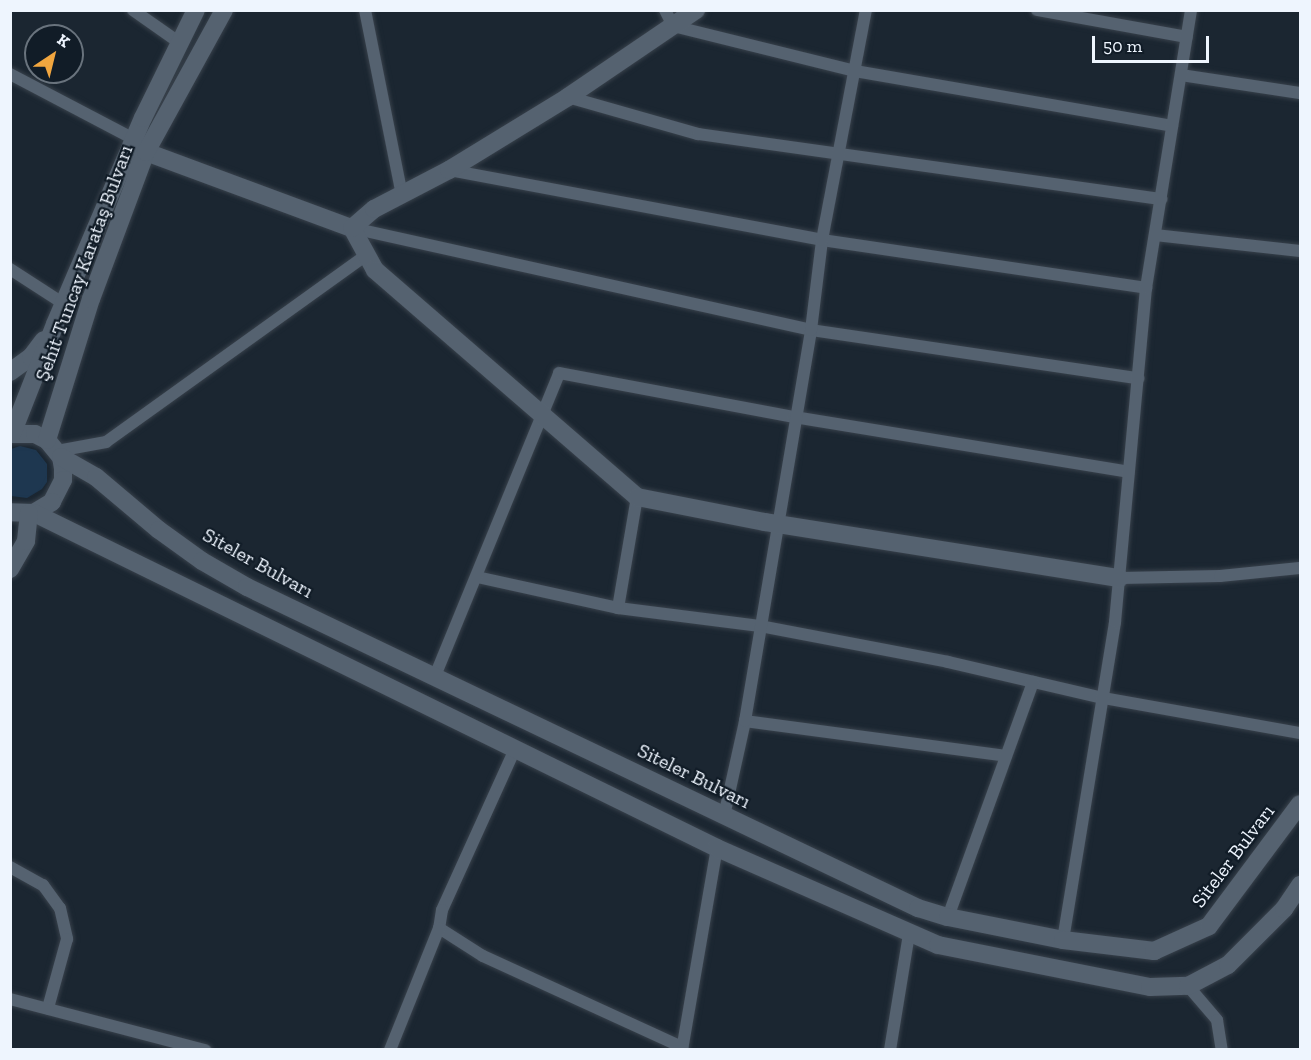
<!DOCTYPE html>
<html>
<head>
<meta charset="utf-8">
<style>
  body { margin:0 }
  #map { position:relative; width:1311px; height:1060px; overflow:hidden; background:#1b2631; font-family:"Zilla Slab",serif }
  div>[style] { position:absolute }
  .green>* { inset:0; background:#1e3750 }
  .roads { filter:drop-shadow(0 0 2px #38414b) drop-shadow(0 0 2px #38414b) }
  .street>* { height:12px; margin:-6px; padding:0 6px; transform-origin:6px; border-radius:6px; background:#556270 }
  .secondary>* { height:18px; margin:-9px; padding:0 9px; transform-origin:9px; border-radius:9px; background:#556270 }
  span { translate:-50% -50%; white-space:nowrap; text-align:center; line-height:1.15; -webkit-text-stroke:4.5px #111c27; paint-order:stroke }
  .street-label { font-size:20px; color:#eef5fe }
  .frame { position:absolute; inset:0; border:12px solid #eef5fe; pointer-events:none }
  .north { position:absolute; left:24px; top:24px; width:60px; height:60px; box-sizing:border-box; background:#111c27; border:2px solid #69737d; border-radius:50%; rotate:35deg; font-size:16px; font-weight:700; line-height:24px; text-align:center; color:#eef5fe }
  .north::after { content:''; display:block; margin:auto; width:21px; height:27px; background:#f1a63f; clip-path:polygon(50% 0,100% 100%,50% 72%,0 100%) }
  .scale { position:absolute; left:1092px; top:36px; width:117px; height:27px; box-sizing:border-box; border:3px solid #eef5fe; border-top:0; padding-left:8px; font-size:18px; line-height:21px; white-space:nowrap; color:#eef5fe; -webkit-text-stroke:4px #111c27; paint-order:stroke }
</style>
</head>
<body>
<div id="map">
  <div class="green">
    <i style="clip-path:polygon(20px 446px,36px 450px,47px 464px,47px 482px,42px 489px,27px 498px,11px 496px,11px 449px)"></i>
  </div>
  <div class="roads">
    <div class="street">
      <i style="left:133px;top:10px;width:57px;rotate:35.1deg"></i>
      <i style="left:365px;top:10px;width:189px;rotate:78.7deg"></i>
      <i style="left:665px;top:10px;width:18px;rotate:63deg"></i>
      <i style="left:673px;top:26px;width:187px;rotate:13.9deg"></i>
      <i style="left:855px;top:71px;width:322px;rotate:9.8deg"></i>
      <i style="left:1037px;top:10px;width:152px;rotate:10.2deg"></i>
      <i style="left:10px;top:74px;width:140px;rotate:27.7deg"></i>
      <i style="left:1181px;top:75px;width:120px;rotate:8.6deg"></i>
      <i style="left:568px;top:97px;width:135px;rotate:15.9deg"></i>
      <i style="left:698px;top:134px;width:468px;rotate:8deg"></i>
      <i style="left:449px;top:170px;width:380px;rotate:10.6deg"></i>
      <i style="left:822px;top:240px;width:328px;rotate:8.4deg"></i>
      <i style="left:352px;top:228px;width:470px;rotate:12.5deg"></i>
      <i style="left:811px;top:330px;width:331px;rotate:8.4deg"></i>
      <i style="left:1155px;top:235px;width:146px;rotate:6.3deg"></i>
      <i style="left:10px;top:269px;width:64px;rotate:32.9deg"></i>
      <i style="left:57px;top:451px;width:50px;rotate:-10.4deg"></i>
      <i style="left:106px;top:442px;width:320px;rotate:-35.7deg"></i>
      <i style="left:477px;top:577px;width:144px;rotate:12.4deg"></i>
      <i style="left:618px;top:608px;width:143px;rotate:7.2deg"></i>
      <i style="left:760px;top:626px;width:191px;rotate:10.8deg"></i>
      <i style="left:948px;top:662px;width:159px;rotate:13.1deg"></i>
      <i style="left:1103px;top:698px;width:200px;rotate:10.1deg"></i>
      <i style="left:1120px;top:578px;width:100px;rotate:-1.1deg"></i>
      <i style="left:1220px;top:576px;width:80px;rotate:-5.7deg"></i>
      <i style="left:618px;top:608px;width:113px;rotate:-80.3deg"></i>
      <i style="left:435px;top:676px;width:327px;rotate:-67.7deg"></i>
      <i style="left:559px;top:373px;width:239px;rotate:10.6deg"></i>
      <i style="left:794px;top:417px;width:339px;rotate:9.3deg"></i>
      <i style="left:745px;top:721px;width:263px;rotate:7.6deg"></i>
      <i style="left:515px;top:749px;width:177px;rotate:114.4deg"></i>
      <i style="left:442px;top:910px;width:18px;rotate:99deg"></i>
      <i style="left:439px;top:928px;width:52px;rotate:32.5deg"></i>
      <i style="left:483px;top:956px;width:219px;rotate:24.6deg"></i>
      <i style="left:724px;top:816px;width:97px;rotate:-77.5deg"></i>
      <i style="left:745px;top:721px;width:397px;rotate:-80.4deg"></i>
      <i style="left:811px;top:330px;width:91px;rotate:-83deg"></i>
      <i style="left:822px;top:240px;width:234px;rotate:-79.2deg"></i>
      <i style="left:10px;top:867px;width:38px;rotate:29deg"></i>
      <i style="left:43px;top:885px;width:29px;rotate:54deg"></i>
      <i style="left:60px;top:908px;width:32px;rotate:77deg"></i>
      <i style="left:67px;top:939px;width:72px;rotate:105.4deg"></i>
      <i style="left:948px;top:917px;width:250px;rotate:-70.1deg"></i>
      <i style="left:1063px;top:940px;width:322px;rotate:-80.7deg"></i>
      <i style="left:1115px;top:622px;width:335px;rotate:-84.7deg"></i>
      <i style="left:1146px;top:288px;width:282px;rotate:-80.8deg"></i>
      <i style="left:1188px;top:986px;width:45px;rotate:49.5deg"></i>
      <i style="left:1217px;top:1020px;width:30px;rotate:81deg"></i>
      <i style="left:10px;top:999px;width:202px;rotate:14.7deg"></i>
      <i style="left:390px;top:1050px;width:131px;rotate:-68.1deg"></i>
      <i style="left:682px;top:1050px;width:205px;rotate:-80.2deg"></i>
      <i style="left:890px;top:1050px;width:118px;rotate:-80.7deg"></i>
    </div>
    <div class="secondary">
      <i style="left:146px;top:152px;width:220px;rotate:20.3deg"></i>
      <i style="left:352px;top:228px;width:48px;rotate:61.3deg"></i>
      <i style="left:375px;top:270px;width:347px;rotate:40.9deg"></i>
      <i style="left:637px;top:497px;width:130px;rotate:11.1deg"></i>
      <i style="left:765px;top:522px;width:359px;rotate:9deg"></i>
      <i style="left:352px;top:228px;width:29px;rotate:-41deg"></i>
      <i style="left:374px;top:209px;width:85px;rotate:-27.5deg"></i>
      <i style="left:449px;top:170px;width:140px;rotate:-31.5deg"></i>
      <i style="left:568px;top:97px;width:155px;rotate:-34.2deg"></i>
      <i style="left:10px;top:372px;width:26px;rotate:-36deg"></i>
      <i style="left:31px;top:357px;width:21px;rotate:-53deg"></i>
      <i style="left:10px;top:434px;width:25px"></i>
      <i style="left:35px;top:434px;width:13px;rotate:27deg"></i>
      <i style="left:47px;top:440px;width:22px;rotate:51deg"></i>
      <i style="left:61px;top:457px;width:11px;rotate:80deg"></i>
      <i style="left:63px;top:468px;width:12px;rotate:90deg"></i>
      <i style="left:63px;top:480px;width:25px;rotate:117deg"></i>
      <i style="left:52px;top:502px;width:21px;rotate:149deg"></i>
      <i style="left:34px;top:513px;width:24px;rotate:-178deg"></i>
      <i style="left:12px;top:434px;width:118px;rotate:-68.6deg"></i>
      <i style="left:55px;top:324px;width:224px;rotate:-66.9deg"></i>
      <i style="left:143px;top:118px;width:120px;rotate:-63.9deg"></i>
      <i style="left:47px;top:440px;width:148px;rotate:-72.7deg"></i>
      <i style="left:91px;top:299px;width:157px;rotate:-69.5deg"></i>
      <i style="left:146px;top:152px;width:162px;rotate:-61.2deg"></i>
      <i style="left:61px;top:457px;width:40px;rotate:29.7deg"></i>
      <i style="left:96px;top:477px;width:82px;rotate:40.1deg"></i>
      <i style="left:159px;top:530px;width:53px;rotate:35.8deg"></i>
      <i style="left:202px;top:561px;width:52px;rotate:30deg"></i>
      <i style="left:247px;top:587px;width:744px;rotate:25.57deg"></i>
      <i style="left:918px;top:908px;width:31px;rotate:17deg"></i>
      <i style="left:948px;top:917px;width:117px;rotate:11.3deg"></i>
      <i style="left:1063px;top:940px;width:92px;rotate:6.9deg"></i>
      <i style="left:1154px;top:951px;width:60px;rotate:-24.4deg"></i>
      <i style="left:1209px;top:926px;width:152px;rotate:-53.3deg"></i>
      <i style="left:34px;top:513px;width:761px;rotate:26.13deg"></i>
      <i style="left:717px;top:848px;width:241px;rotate:23.7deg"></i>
      <i style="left:938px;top:945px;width:216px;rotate:11.2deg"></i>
      <i style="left:1150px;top:987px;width:38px;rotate:-2deg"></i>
      <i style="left:1188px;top:986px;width:45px;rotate:-27.7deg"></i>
      <i style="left:1228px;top:965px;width:79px;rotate:-45deg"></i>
      <i style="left:1284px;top:909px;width:29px;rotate:-56deg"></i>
      <i style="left:10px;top:569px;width:32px;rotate:-60deg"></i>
      <i style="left:26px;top:541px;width:28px;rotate:-84deg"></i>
    </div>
  </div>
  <div class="street-label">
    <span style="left:84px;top:263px;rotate:-70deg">Şehit Tuncay Karataş Bulvarı</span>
    <span style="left:258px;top:563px;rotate:29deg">Siteler Bulvarı</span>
    <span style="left:694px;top:776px;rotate:26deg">Siteler Bulvarı</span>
    <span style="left:1233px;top:856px;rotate:-53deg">Siteler Bulvarı</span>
  </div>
  <div class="frame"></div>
  <div class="north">K</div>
  <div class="scale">50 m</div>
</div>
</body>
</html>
